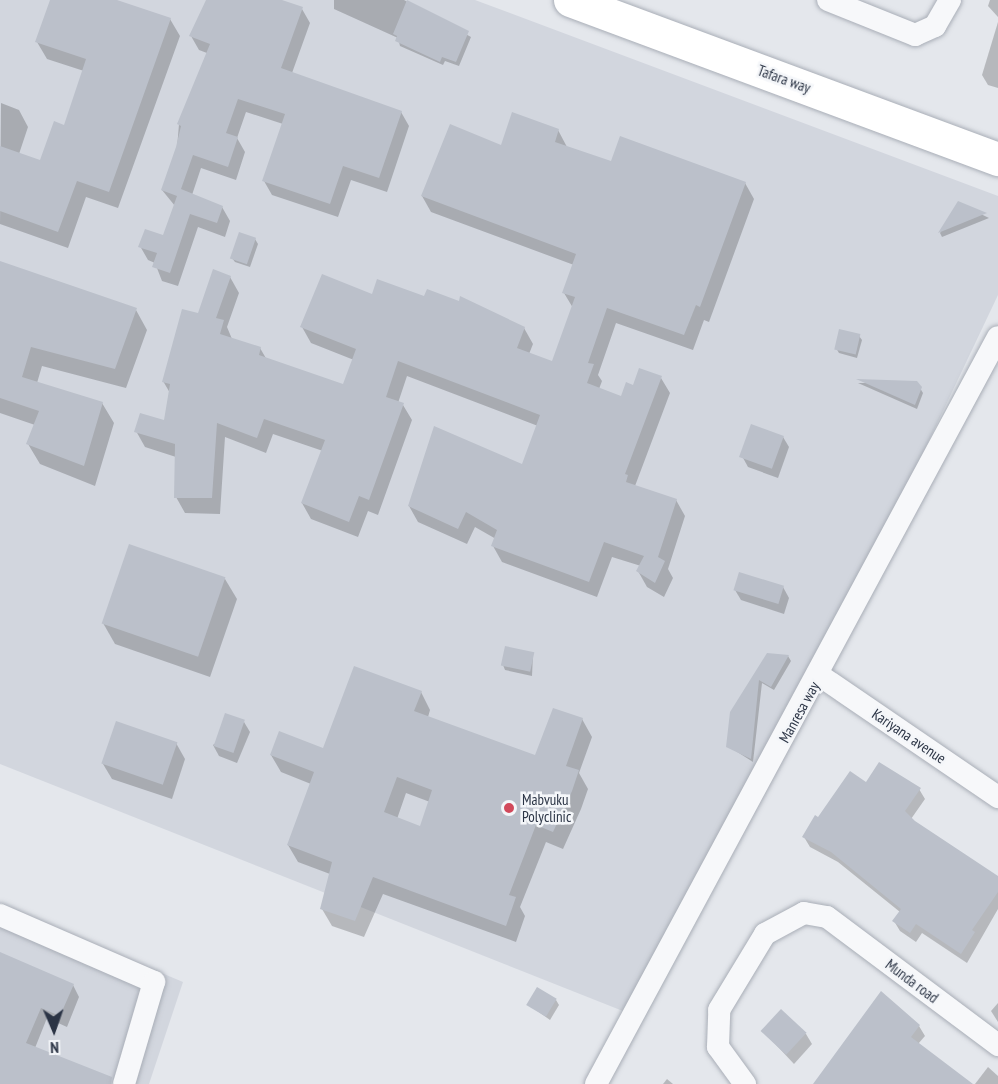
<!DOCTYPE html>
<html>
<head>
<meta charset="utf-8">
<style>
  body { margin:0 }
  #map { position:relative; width:998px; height:1084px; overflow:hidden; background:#e4e7ec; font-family:"PT Sans Narrow",sans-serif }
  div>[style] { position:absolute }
  .built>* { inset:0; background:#d2d6de }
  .shadow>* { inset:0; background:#0003 }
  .building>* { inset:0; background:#bbc0ca; transform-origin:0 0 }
  .roads { filter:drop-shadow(0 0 2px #a9aeb7) drop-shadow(0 0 2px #a9aeb7) }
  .street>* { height:22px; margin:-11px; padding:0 11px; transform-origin:11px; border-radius:11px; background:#f7f8fa }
  .secondary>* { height:33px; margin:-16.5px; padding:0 16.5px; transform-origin:16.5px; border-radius:16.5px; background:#fff }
  .dots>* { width:16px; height:16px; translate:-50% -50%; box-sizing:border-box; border:3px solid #f4f6f9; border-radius:50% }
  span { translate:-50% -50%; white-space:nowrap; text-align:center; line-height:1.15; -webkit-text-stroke:5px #f4f6f9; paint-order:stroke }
  .street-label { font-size:15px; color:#2b3445 }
  .poi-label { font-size:15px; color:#2b3445 }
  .left { translate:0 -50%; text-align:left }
  .north { position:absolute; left:24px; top:1000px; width:60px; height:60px; -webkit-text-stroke:4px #f4f6f9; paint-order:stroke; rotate:178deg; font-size:16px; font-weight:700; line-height:24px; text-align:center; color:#2b3445 }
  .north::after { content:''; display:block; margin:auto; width:21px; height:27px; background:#2b3445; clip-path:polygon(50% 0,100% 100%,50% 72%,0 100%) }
</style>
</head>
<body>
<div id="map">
  <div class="built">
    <i style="clip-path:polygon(0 0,475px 0,998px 196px,998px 295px,842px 624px,638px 1017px,0 764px)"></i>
    <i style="clip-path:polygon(0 905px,183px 982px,149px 1084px,0 1084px)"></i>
  </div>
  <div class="shadow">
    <i style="clip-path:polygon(51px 0,112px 0,170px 19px,180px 36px,118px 208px,86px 197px,68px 248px,0 224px,1px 103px,19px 110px,28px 127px,19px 154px,41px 162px,65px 127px,84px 71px,47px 59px,37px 42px)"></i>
    <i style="clip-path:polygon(207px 0,278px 0,302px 9px,310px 23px,292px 73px,401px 112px,409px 126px,387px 192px,351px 180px,338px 217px,272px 195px,264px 181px,283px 124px,246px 112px,237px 138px,245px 152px,236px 180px,201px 168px,192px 195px,222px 207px,230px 221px,225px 237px,198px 227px,178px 286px,162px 281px,155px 263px,148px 260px,140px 246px,164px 237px,175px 206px,162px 190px,177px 148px,179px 124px,207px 53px,199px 50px,191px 36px)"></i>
    <i style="clip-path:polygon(334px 0,404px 0,471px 37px,459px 66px,445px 61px,443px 65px,400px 46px,398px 38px,334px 9px)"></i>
    <i style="clip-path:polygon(990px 0,998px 0,998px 17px,988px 6px)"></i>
    <i style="clip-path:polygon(998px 22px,998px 88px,988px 85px,982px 75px)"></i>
    <i style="clip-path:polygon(558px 130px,567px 147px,611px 163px,745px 183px,754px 199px,709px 322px,704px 320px,693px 350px,616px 323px,598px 375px,602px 381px,599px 389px,621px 398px,633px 387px,661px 378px,670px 393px,635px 486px,676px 500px,685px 516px,668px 569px,673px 578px,664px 597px,647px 587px,638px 571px,641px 566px,612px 557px,597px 597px,502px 562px,493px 546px,496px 539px,475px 527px,467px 544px,418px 522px,409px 506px,523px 466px,538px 426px,407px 376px,398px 403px,403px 405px,412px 420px,378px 515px,368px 511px,358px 537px,311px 519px,302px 503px,323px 451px,273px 434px,266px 453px,225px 437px,220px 514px,185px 513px,176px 497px,176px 457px,145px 447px,136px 431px,166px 422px,170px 393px,163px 381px,199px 315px,230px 277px,239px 293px,227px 327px,232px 339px,260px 348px,267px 360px,344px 386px,354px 360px,311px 343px,302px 327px,373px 296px,425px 298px,524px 328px,533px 344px,529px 354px,553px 363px,573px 308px,564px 293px,574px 265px,431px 212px,422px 196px,502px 147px)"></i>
    <i style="clip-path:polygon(958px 203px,989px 218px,942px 237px,940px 233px)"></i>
    <i style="clip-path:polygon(255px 239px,258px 244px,250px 267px,235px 262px,232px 258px)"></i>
    <i style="clip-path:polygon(0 262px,136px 310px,147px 330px,126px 388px,42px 366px,37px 383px,102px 403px,114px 423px,95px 486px,40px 464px,28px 444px,35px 425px,0 413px)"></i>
    <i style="clip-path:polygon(859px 336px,862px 340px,857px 358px,839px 353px,836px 348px)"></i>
    <i style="clip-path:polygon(858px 383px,917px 383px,923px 393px,917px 409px)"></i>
    <i style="clip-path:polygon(783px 437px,789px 447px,778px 478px,748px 467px,742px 456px)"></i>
    <i style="clip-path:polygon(225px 579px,237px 599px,210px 677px,115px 644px,103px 623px)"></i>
    <i style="clip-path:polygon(783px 587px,789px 598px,784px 614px,741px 600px,735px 590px)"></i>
    <i style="clip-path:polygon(533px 654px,532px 676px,505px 670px,503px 665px)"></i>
    <i style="clip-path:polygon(768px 654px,788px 656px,791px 661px,774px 690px,762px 683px,753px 762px,728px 746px)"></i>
    <i style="clip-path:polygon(evenodd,421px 692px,430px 710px,428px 717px,536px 757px,582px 719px,592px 737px,579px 773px,588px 789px,581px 809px,563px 849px,546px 842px,520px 907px,525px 916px,516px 942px,383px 894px,364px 937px,332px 926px,322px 909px,330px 874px,298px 862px,288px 845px,311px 784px,281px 772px,271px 755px,324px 750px,421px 692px,406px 793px,430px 802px,421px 828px,397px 819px,406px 793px)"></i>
    <i style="clip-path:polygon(244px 722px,250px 732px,237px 763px,219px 756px,213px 745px)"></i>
    <i style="clip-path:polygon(176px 743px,185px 759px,172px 799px,112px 779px,103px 764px)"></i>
    <i style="clip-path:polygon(867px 784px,919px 789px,925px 799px,911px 819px,998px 878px,998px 909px,967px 963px,922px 933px,916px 942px,900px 931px,894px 921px,900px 912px,838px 862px,810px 847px,804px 837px,819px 819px)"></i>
    <i style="clip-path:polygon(0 954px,73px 985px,79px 997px,67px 1027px,47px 1018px,35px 1048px,99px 1084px,0 1084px)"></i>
    <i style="clip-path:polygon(881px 993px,919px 1026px,925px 1036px,918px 1044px,970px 1084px,818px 1084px)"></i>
    <i style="clip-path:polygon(556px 1000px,559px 1005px,550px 1020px,529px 1005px)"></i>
    <i style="clip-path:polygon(998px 1003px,998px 1022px,991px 1011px)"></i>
    <i style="clip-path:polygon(763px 1031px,806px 1034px,812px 1044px,794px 1064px)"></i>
    <i style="clip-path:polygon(988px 1067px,998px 1076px,998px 1084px,975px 1084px)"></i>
    <i style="clip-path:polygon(667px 1079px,673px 1084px,663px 1084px)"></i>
  </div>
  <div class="building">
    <i style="clip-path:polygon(50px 0,117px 0,171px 18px,109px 192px,77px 181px,58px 232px,0 211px,0 146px,40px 160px,54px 121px,64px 125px,86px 59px,35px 42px)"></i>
    <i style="clip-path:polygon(206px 0,282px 0,303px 7px,281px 68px,402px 111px,379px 178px,343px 166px,330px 204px,262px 181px,285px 114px,238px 99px,226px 133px,238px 137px,228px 167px,193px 155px,181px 189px,223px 206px,217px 223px,190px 214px,170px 273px,152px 267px,157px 253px,138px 247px,145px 229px,163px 235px,177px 196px,161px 190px,176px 147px,181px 126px,177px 124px,210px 44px,189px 36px)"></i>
    <i style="clip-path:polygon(407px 0,469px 31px,456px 62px,442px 57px,440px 62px,395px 41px,397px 36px,393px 34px)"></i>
    <i style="clip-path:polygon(512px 112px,559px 129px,555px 142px,611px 161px,620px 136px,746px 182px,700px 307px,696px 305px,684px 335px,607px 308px,588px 363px,594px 364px,587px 383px,621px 396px,626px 382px,633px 385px,639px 368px,662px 376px,625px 474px,628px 475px,626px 482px,677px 499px,658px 557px,665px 561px,655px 583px,636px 571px,644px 556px,604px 542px,589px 582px,491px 546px,497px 530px,466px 512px,458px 529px,408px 506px,434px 426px,522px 464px,540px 415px,398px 361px,386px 397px,404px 403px,369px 500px,359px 496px,349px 522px,301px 503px,325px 440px,264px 419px,257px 438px,217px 423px,212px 498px,174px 498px,175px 444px,134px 432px,140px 413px,164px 420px,170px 384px,162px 382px,182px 309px,198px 313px,213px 269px,231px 276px,216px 318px,224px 320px,220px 334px,261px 347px,259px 355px,343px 384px,356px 349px,300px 327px,322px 274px,372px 294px,377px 279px,424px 296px,427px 289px,459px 301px,460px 296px,525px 327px,517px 348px,552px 361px,575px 297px,562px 293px,576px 254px,421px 196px,450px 124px,501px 145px)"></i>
    <i style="clip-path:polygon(958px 201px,987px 213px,938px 233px)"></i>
    <i style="left:239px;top:232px;width:18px;height:28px;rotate:19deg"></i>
    <i style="clip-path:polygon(0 261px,137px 308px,115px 369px,31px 347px,22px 377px,103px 402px,84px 466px,26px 444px,39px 411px,0 398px)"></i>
    <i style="left:839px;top:329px;width:22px;height:21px;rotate:13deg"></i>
    <i style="clip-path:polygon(856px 379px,917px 381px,922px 387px,915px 405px)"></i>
    <i style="left:751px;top:424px;width:35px;height:35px;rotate:20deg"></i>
    <i style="left:129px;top:544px;width:102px;height:84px;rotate:19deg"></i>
    <i style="left:739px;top:572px;width:47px;height:19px;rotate:17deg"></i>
    <i style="left:505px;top:646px;width:30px;height:20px;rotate:12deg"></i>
    <i style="clip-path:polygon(767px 653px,789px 655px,771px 687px,759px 680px,751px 759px,726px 747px,730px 712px)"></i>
    <i style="clip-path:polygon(evenodd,354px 666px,422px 691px,414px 711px,535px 755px,553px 708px,583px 718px,566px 766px,579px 770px,572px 791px,553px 832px,536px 825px,509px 895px,516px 897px,506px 926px,373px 877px,355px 921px,320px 909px,332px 862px,287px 845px,314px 772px,270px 755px,279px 731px,323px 748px,354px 666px,397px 777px,432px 790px,420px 826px,384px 812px,397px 777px)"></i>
    <i style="left:225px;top:713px;width:21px;height:35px;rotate:19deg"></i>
    <i style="left:116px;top:721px;width:65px;height:45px;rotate:19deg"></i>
    <i style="clip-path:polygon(879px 762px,921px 788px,905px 811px,915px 821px,998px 876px,998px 892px,972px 930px,975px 932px,961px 954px,916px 924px,910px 933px,892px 921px,901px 909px,831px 852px,802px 837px,815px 815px,818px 817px,850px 771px,866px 782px)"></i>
    <i style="clip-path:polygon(0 952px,74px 984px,60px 1016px,41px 1008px,26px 1043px,112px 1077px,111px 1084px,0 1084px)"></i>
    <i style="left:537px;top:987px;width:23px;height:21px;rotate:31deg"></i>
    <i style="clip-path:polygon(881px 991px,920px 1025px,911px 1037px,973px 1084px,813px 1084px)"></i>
    <i style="left:781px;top:1009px;width:35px;height:30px;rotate:43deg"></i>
  </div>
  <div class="roads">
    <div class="street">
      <i style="left:828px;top:0;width:94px;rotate:21.9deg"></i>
      <i style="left:915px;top:35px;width:22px;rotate:-24deg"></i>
      <i style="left:935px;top:26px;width:30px;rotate:-60deg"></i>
      <i style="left:819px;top:675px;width:217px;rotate:34.3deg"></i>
      <i style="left:0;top:915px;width:168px;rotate:23.5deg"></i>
      <i style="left:154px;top:982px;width:106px;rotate:106.4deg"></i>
      <i style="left:596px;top:1084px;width:848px;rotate:-61.71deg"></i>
      <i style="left:745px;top:1084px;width:46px;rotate:-126.1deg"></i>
      <i style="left:718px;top:1047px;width:37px;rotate:-88deg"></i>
      <i style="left:719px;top:1010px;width:89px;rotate:-58.8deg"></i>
      <i style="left:765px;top:934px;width:44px;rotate:-28.3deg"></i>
      <i style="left:804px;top:913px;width:23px;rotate:10deg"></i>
      <i style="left:827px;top:917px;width:214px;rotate:36.8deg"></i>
    </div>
    <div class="secondary">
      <i style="left:570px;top:0;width:457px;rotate:20.4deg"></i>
    </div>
  </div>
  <div class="dots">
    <i style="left:509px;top:808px;background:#d1495b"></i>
  </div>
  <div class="street-label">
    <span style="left:784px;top:79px;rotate:20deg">Tafara way</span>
    <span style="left:799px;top:712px;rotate:-61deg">Manresa way</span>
    <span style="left:909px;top:736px;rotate:34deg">Kariyana avenue</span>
    <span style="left:912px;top:981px;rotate:37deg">Munda road</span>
  </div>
  <div class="poi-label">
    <span class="left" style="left:522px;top:808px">Mabvuku<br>Polyclinic</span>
  </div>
  <div class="north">N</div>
</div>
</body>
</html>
